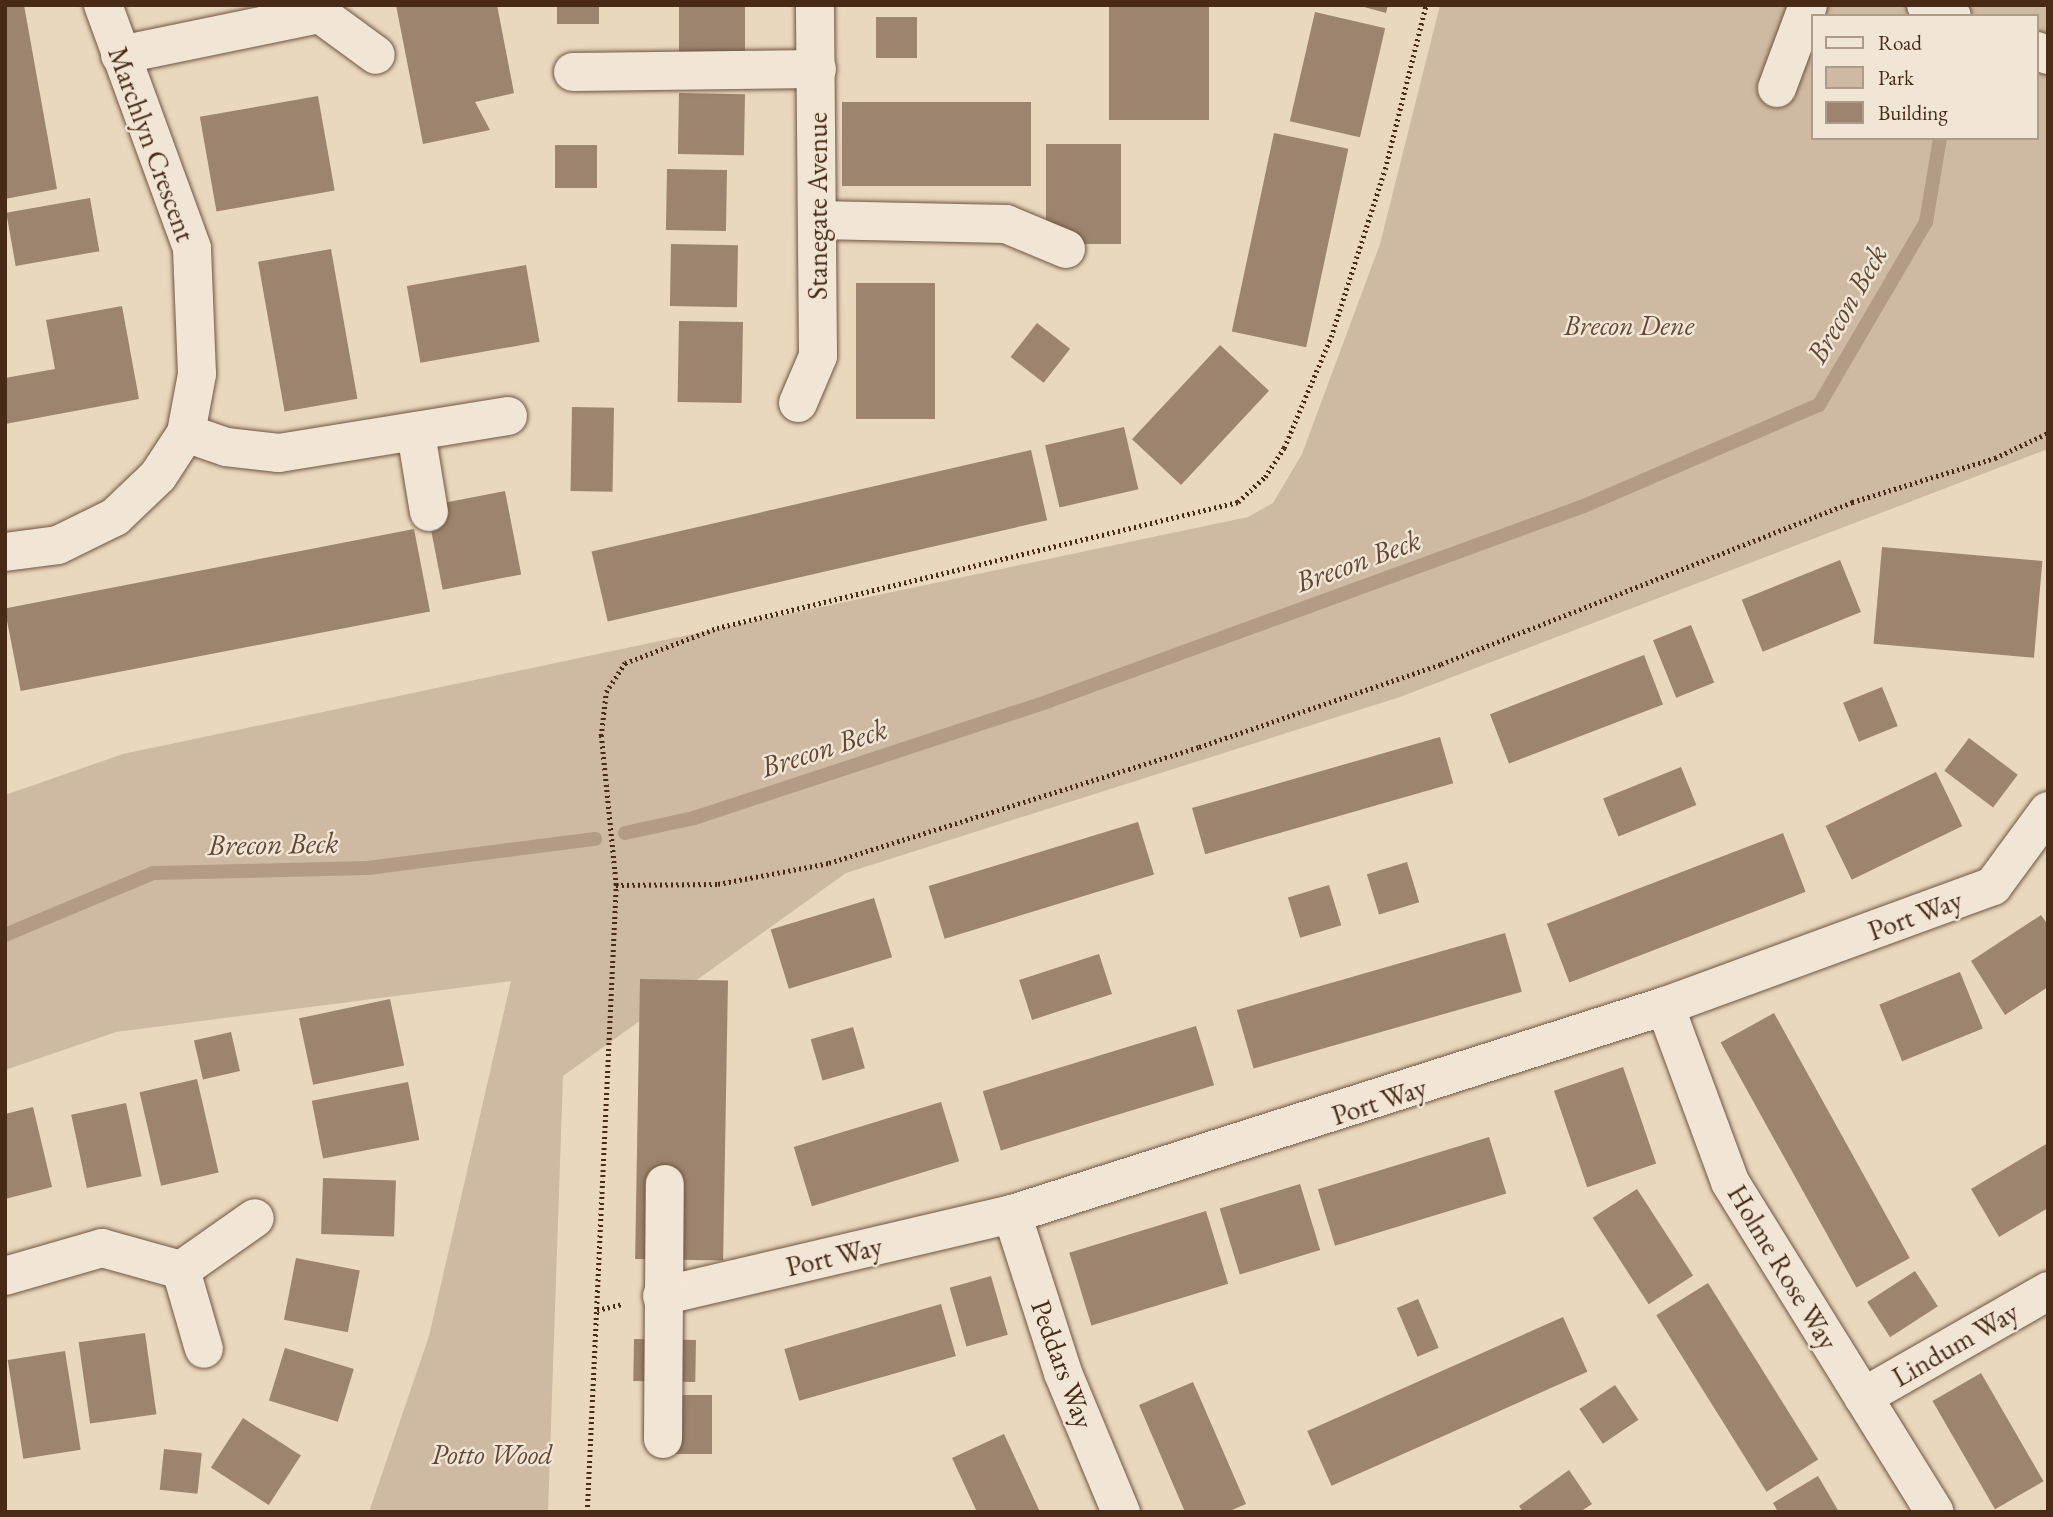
<!DOCTYPE html>
<html>
<head>
<meta charset="utf-8">
<style>
  body { margin:0 }
  #map { position:relative; width:2053px; height:1517px; overflow:hidden; background:#e9d7be; font-family:"EB Garamond",serif }
  div>[style] { position:absolute }
  .green>* { inset:0; background:#cebaa2 }
  .stream>* { height:14px; margin:-7px; padding:0 7px; transform-origin:7px; border-radius:7px; background:#b29c85 }
  .building>* { inset:0; background:#9c846e; transform-origin:0 0 }
  .path>* { height:4.5px; margin-top:-2.25px; transform-origin:0; background:repeating-linear-gradient(90deg,#482a17 0 2px,transparent 0 5.5px) }
  .roads { filter:drop-shadow(0 0 2px #705541) drop-shadow(0 0 2px #705541) }
  .minor>* { height:38px; margin:-19px; padding:0 19px; transform-origin:19px; border-radius:19px; background:#f1e5d5 }
  span { translate:-50% -50%; white-space:nowrap; text-align:center; line-height:1.15; -webkit-text-stroke:5px #f1e5d5; paint-order:stroke }
  .street-label { font-size:28px; color:#482a17 }
  .park-label { font-size:28px; color:#634733; font-style:italic }
  .water-label { font-size:30px; color:#624632; font-style:italic }
  .frame { position:absolute; inset:0; border:7px solid #482a17; pointer-events:none }
  .legend { position:absolute; left:1811px; top:14px; width:228px; height:126px; box-sizing:border-box; background:#f1e5d5; border:2px solid #ad9a89; margin:0; padding:9px 12px; list-style:none; font-size:21px; color:#482a17 }
  .legend li { display:flex; align-items:center; gap:14px; height:35px }
  .legend b { width:35px; border:2px solid #ad9a89 }
</style>
</head>
<body>
<div id="map">
  <div class="green">
    <i style="clip-path:polygon(evenodd,1440px 5px,2048px 5px,2048px 449px,1400px 697px,846px 873px,563px 1076px,548px 1512px,369px 1512px,429px 1336px,511px 981px,116px 1032px,5px 1070px,5px 795px,123px 754px,1248px 517px,1273px 503px,1302px 454px,1380px 244px,1440px 5px,1813px 16px,2037px 16px,2037px 138px,1813px 138px,1813px 16px)"></i>
  </div>
  <div class="stream">
    <i style="left:625px;top:833px;width:71px;rotate:-12.3deg"></i>
    <i style="left:694px;top:818px;width:374px;rotate:-18.2deg"></i>
    <i style="left:1049px;top:701px;width:569px;rotate:-20.03deg"></i>
    <i style="left:1584px;top:506px;width:256px;rotate:-23.3deg"></i>
    <i style="left:1819px;top:405px;width:212px;rotate:-59.7deg"></i>
    <i style="left:1926px;top:222px;width:85px;rotate:-80.5deg"></i>
    <i style="left:5px;top:935px;width:160px;rotate:-22.7deg"></i>
    <i style="left:153px;top:873px;width:215px;rotate:-1.3deg"></i>
    <i style="left:368px;top:868px;width:229px;rotate:-7.3deg"></i>
  </div>
  <div class="building">
    <i style="clip-path:polygon(5px 5px,24px 5px,57px 189px,5px 199px)"></i>
    <i style="clip-path:polygon(396px 5px,497px 5px,514px 93px,475px 102px,490px 130px,423px 144px)"></i>
    <i style="left:557px;top:5px;width:42px;height:19px"></i>
    <i style="left:679px;top:5px;width:66px;height:55px"></i>
    <i style="left:1109px;top:5px;width:100px;height:115px"></i>
    <i style="clip-path:polygon(1357px 5px,1388px 5px,1386px 13px)"></i>
    <i style="left:1315px;top:12px;width:72px;height:112px;rotate:13deg"></i>
    <i style="left:876px;top:17px;width:41px;height:41px"></i>
    <i style="left:679px;top:93px;width:66px;height:61px;rotate:1deg"></i>
    <i style="left:318px;top:96px;width:96px;height:120px;rotate:80deg"></i>
    <i style="left:842px;top:102px;width:189px;height:84px"></i>
    <i style="left:1274px;top:133px;width:76px;height:203px;rotate:12deg"></i>
    <i style="left:1046px;top:144px;width:75px;height:100px"></i>
    <i style="left:555px;top:145px;width:42px;height:43px"></i>
    <i style="left:667px;top:169px;width:60px;height:61px;rotate:1deg"></i>
    <i style="left:90px;top:198px;width:54px;height:85px;rotate:80deg"></i>
    <i style="left:671px;top:244px;width:67px;height:62px;rotate:1deg"></i>
    <i style="left:331px;top:249px;width:152px;height:74px;rotate:80deg"></i>
    <i style="left:526px;top:265px;width:78px;height:121px;rotate:80deg"></i>
    <i style="left:856px;top:283px;width:79px;height:136px"></i>
    <i style="clip-path:polygon(122px 306px,139px 399px,5px 424px,5px 378px,55px 369px,46px 320px)"></i>
    <i style="left:679px;top:321px;width:64px;height:81px;rotate:1deg"></i>
    <i style="left:1037px;top:323px;width:42px;height:43px;rotate:38deg"></i>
    <i style="left:1220px;top:345px;width:67px;height:129px;rotate:43deg"></i>
    <i style="left:572px;top:407px;width:42px;height:84px;rotate:1deg"></i>
    <i style="left:1124px;top:427px;width:64px;height:81px;rotate:77deg"></i>
    <i style="left:1031px;top:450px;width:72px;height:451px;rotate:77deg"></i>
    <i style="left:505px;top:491px;width:85px;height:80px;rotate:79deg"></i>
    <i style="left:414px;top:529px;width:84px;height:417px;rotate:79deg"></i>
    <i style="left:1882px;top:547px;width:161px;height:97px;rotate:5deg"></i>
    <i style="left:1840px;top:560px;width:56px;height:106px;rotate:68deg"></i>
    <i style="left:1691px;top:625px;width:62px;height:41px;rotate:68deg"></i>
    <i style="left:1644px;top:655px;width:53px;height:165px;rotate:69deg"></i>
    <i style="left:1882px;top:687px;width:42px;height:42px;rotate:68deg"></i>
    <i style="left:1440px;top:737px;width:48px;height:258px;rotate:74deg"></i>
    <i style="left:1969px;top:738px;width:61px;height:41px;rotate:37deg"></i>
    <i style="left:1681px;top:767px;width:41px;height:84px;rotate:68deg"></i>
    <i style="left:1936px;top:772px;width:60px;height:123px;rotate:64deg"></i>
    <i style="left:1138px;top:822px;width:55px;height:219px;rotate:73deg"></i>
    <i style="left:1783px;top:833px;width:63px;height:253px;rotate:69deg"></i>
    <i style="left:1407px;top:862px;width:42px;height:42px;rotate:73deg"></i>
    <i style="left:1329px;top:885px;width:42px;height:43px;rotate:73deg"></i>
    <i style="left:874px;top:898px;width:62px;height:108px;rotate:73deg"></i>
    <i style="clip-path:polygon(2041px 915px,2048px 925px,2048px 987px,2005px 1015px,1971px 961px)"></i>
    <i style="left:1505px;top:933px;width:61px;height:279px;rotate:74deg"></i>
    <i style="left:1099px;top:954px;width:42px;height:84px;rotate:72deg"></i>
    <i style="left:1960px;top:972px;width:61px;height:87px;rotate:68deg"></i>
    <i style="left:640px;top:979px;width:88px;height:280px;rotate:1deg"></i>
    <i style="left:390px;top:999px;width:68px;height:93px;rotate:78deg"></i>
    <i style="left:1774px;top:1013px;width:280px;height:61px;rotate:61deg"></i>
    <i style="left:1196px;top:1026px;width:62px;height:223px;rotate:73deg"></i>
    <i style="left:853px;top:1027px;width:43px;height:44px;rotate:74deg"></i>
    <i style="left:231px;top:1032px;width:40px;height:38px;rotate:77deg"></i>
    <i style="left:1623px;top:1067px;width:102px;height:73px;rotate:71deg"></i>
    <i style="left:197px;top:1079px;width:96px;height:59px;rotate:77deg"></i>
    <i style="left:408px;top:1082px;width:59px;height:98px;rotate:79deg"></i>
    <i style="left:941px;top:1102px;width:62px;height:154px;rotate:73deg"></i>
    <i style="left:126px;top:1103px;width:75px;height:56px;rotate:78deg"></i>
    <i style="clip-path:polygon(33px 1107px,52px 1187px,5px 1199px,5px 1114px)"></i>
    <i style="left:1489px;top:1137px;width:59px;height:179px;rotate:73deg"></i>
    <i style="clip-path:polygon(2048px 1143px,2048px 1208px,1999px 1237px,1971px 1189px)"></i>
    <i style="left:323px;top:1178px;width:73px;height:56px;rotate:2deg"></i>
    <i style="left:1300px;top:1184px;width:69px;height:84px;rotate:73deg"></i>
    <i style="left:1637px;top:1189px;width:103px;height:53px;rotate:57deg"></i>
    <i style="left:1206px;top:1211px;width:76px;height:143px;rotate:73deg"></i>
    <i style="left:296px;top:1258px;width:65px;height:63px;rotate:11deg"></i>
    <i style="left:1915px;top:1271px;width:42px;height:57px;rotate:57deg"></i>
    <i style="left:991px;top:1276px;width:61px;height:43px;rotate:74deg"></i>
    <i style="left:1708px;top:1283px;width:208px;height:61px;rotate:58deg"></i>
    <i style="left:1418px;top:1299px;width:53px;height:23px;rotate:67deg"></i>
    <i style="left:941px;top:1304px;width:54px;height:163px;rotate:74deg"></i>
    <i style="left:1563px;top:1317px;width:60px;height:280px;rotate:66deg"></i>
    <i style="left:145px;top:1333px;width:82px;height:67px;rotate:82deg"></i>
    <i style="left:634px;top:1339px;width:62px;height:42px;rotate:1deg"></i>
    <i style="left:285px;top:1348px;width:72px;height:55px;rotate:17deg"></i>
    <i style="left:65px;top:1351px;width:100px;height:58px;rotate:81deg"></i>
    <i style="left:1981px;top:1373px;width:125px;height:56px;rotate:60deg"></i>
    <i style="clip-path:polygon(1193px 1382px,1246px 1504px,1227px 1512px,1185px 1512px,1139px 1405px)"></i>
    <i style="left:1615px;top:1385px;width:42px;height:43px;rotate:56deg"></i>
    <i style="left:652px;top:1395px;width:60px;height:59px"></i>
    <i style="left:243px;top:1418px;width:69px;height:59px;rotate:33deg"></i>
    <i style="clip-path:polygon(1004px 1434px,1040px 1512px,977px 1512px,952px 1458px)"></i>
    <i style="left:164px;top:1449px;width:38px;height:41px;rotate:6deg"></i>
    <i style="clip-path:polygon(1569px 1470px,1592px 1504px,1580px 1512px,1523px 1512px,1519px 1506px)"></i>
    <i style="clip-path:polygon(1818px 1476px,1839px 1512px,1778px 1512px,1773px 1503px)"></i>
  </div>
  <div class="path">
    <i style="left:616px;top:885px;width:102px;rotate:-0.6deg"></i>
    <i style="left:718px;top:884px;width:113px;rotate:-10.7deg"></i>
    <i style="left:829px;top:863px;width:388px;rotate:-17.4deg"></i>
    <i style="left:1199px;top:747px;width:256px;rotate:-18.9deg"></i>
    <i style="left:1441px;top:664px;width:442px;rotate:-21.5deg"></i>
    <i style="left:1852px;top:502px;width:150px;rotate:-17.1deg"></i>
    <i style="left:1995px;top:458px;width:59px;rotate:-25.3deg"></i>
    <i style="left:597px;top:1310px;width:27px;rotate:-13deg"></i>
    <i style="left:587px;top:1512px;width:628px;rotate:-87.35deg"></i>
    <i style="left:616px;top:885px;width:150px;rotate:-95.7deg"></i>
    <i style="left:601px;top:736px;width:44px;rotate:-83.5deg"></i>
    <i style="left:606px;top:692px;width:35px;rotate:-57deg"></i>
    <i style="left:625px;top:663px;width:98px;rotate:-20.8deg"></i>
    <i style="left:717px;top:628px;width:536px;rotate:-13.6deg"></i>
    <i style="left:1238px;top:502px;width:37px;rotate:-43deg"></i>
    <i style="left:1265px;top:477px;width:35px;rotate:-57deg"></i>
    <i style="left:1284px;top:448px;width:121px;rotate:-67.1deg"></i>
    <i style="left:1331px;top:337px;width:176px;rotate:-72.2deg"></i>
    <i style="left:1385px;top:169px;width:169px;rotate:-76deg"></i>
  </div>
  <div class="roads">
    <div class="minor">
      <i style="left:1926px;top:5px;width:28px;rotate:23deg"></i>
      <i style="left:320px;top:14px;width:69px;rotate:36.2deg"></i>
      <i style="left:2037px;top:51px;width:12px;rotate:20deg"></i>
      <i style="left:120px;top:55px;width:204px;rotate:-11.6deg"></i>
      <i style="left:320px;top:14px;width:9px;rotate:-72deg"></i>
      <i style="left:573px;top:72px;width:244px;rotate:-0.7deg"></i>
      <i style="left:1777px;top:88px;width:89px;rotate:-69.5deg"></i>
      <i style="left:817px;top:220px;width:189px;rotate:1.2deg"></i>
      <i style="left:1006px;top:224px;width:65px;rotate:22.6deg"></i>
      <i style="left:798px;top:403px;width:51px;rotate:-66.9deg"></i>
      <i style="left:818px;top:356px;width:351px;rotate:-90.5deg"></i>
      <i style="left:186px;top:433px;width:42px;rotate:19.3deg"></i>
      <i style="left:226px;top:447px;width:53px;rotate:6.5deg"></i>
      <i style="left:279px;top:453px;width:232px;rotate:-9.2deg"></i>
      <i style="left:416px;top:433px;width:80px;rotate:80.7deg"></i>
      <i style="left:5px;top:552px;width:53px;rotate:-7.5deg"></i>
      <i style="left:58px;top:545px;width:64px;rotate:-26.2deg"></i>
      <i style="left:115px;top:517px;width:59px;rotate:-43.6deg"></i>
      <i style="left:158px;top:476px;width:51px;rotate:-56.9deg"></i>
      <i style="left:186px;top:433px;width:60px;rotate:-79.4deg"></i>
      <i style="left:197px;top:374px;width:126px;rotate:-92.3deg"></i>
      <i style="left:192px;top:248px;width:259px;rotate:-110.1deg"></i>
      <i style="left:1665px;top:1006px;width:188px;rotate:69.7deg"></i>
      <i style="left:1730px;top:1182px;width:388px;rotate:58.2deg"></i>
      <i style="left:1012px;top:1214px;width:167px;rotate:72.2deg"></i>
      <i style="left:1063px;top:1373px;width:151px;rotate:67.4deg"></i>
      <i style="left:181px;top:1270px;width:82px;rotate:73.8deg"></i>
      <i style="left:5px;top:1276px;width:101px;rotate:-16.1deg"></i>
      <i style="left:102px;top:1248px;width:82px;rotate:15.6deg"></i>
      <i style="left:181px;top:1270px;width:90px;rotate:-35.1deg"></i>
      <i style="left:662px;top:1296px;width:359px;rotate:-13.2deg"></i>
      <i style="left:1012px;top:1214px;width:685px;rotate:-17.67deg"></i>
      <i style="left:1665px;top:1006px;width:349px;rotate:-20.1deg"></i>
      <i style="left:1993px;top:886px;width:93px;rotate:-53.7deg"></i>
      <i style="left:1863px;top:1397px;width:213px;rotate:-29.8deg"></i>
      <i style="left:663px;top:1439px;width:255px;rotate:-89.6deg"></i>
    </div>
  </div>
  <div class="street-label">
    <span style="left:152px;top:144px;rotate:70deg">Marchlyn Crescent</span>
    <span style="left:817px;top:206px;rotate:-90deg">Stanegate Avenue</span>
    <span style="left:1915px;top:915px;rotate:-20deg">Port Way</span>
    <span style="left:1379px;top:1101px;rotate:-18deg">Port Way</span>
    <span style="left:834px;top:1256px;rotate:-13deg">Port Way</span>
    <span style="left:1783px;top:1267px;rotate:59deg">Holme Rose Way</span>
    <span style="left:1955px;top:1344px;rotate:-30deg">Lindum Way</span>
    <span style="left:1063px;top:1364px;rotate:70deg">Peddars Way</span>
  </div>
  <div class="park-label">
    <span style="left:1629px;top:325px">Brecon Dene</span>
    <span style="left:492px;top:1454px">Potto Wood</span>
  </div>
  <div class="water-label">
    <span style="left:1847px;top:304px;rotate:-60deg">Brecon Beck</span>
    <span style="left:1358px;top:561px;rotate:-20deg">Brecon Beck</span>
    <span style="left:824px;top:748px;rotate:-18deg">Brecon Beck</span>
    <span style="left:273px;top:844px;rotate:-1deg">Brecon Beck</span>
  </div>
  <div class="frame"></div>
  <ul class="legend">
  <li><b style="height:9px;background:#f1e5d5"></b>Road</li>
  <li><b style="height:19px;background:#cebaa2"></b>Park</li>
  <li><b style="height:19px;background:#9c846e"></b>Building</li>
  </ul>
</div>
</body>
</html>
